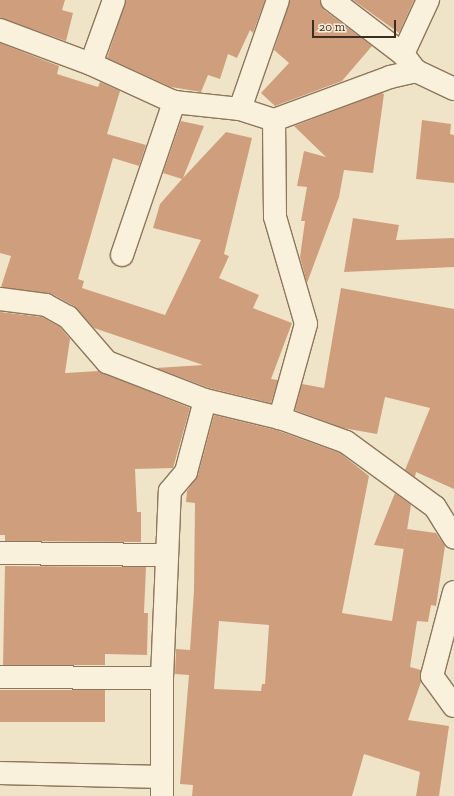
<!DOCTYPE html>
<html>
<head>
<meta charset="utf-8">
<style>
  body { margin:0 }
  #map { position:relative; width:454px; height:796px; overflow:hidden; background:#f0e4c8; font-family:"Zilla Slab",serif }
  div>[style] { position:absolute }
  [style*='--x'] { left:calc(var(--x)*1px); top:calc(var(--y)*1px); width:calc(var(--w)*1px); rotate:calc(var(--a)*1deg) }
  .building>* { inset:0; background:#cf9f7d; transform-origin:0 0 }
  .roads { filter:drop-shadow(1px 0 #8d765c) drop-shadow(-1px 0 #8d765c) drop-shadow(0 1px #8d765c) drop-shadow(0 -1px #8d765c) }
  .minor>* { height:22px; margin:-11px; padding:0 11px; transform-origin:11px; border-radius:11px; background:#faf1dc }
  span { translate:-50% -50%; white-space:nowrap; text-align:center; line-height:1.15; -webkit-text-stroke:3px #f7eed8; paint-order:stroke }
  .scale { position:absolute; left:312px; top:20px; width:84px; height:18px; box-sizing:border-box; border:2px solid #3d2e20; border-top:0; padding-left:5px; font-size:12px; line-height:14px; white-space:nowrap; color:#3d2e20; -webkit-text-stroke:3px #f7eed8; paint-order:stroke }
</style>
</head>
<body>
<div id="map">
  <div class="building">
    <div style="clip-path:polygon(0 0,65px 0,62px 10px,73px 13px,66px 41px,0 18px)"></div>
    <div style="clip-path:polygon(126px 0,265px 0,253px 33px,250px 30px,237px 58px,228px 54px,220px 79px,208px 75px,201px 92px,171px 87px,107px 58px)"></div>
    <div style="clip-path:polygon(290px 0,320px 0,324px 10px,372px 46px,342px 81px,275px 106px,261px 93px,289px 63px,274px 50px)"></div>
    <div style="clip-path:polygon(353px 0,414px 0,399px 33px)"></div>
    <div style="clip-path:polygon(0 43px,59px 66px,57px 74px,98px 87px,100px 82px,120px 91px,107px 134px,146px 145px,139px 166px,113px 158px,78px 279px,84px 281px,82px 288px,165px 315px,201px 240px,153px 228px,160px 204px,182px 179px,163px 173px,181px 121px,204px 126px,183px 178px,226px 132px,252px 138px,224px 254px,229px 256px,219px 278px,259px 295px,253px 308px,292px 323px,271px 379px,278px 380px,271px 403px,209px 388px,156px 368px,203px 365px,94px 328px,74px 306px,52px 294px,1px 287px,11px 256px,0 253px)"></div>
    <div style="clip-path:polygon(381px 93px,384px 94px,373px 173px,344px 170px,339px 197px,307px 283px,300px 257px,305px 221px,301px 221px,307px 187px,297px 186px,304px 151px,326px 157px,294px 126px)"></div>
    <div style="clip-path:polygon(422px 120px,451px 124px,450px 134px,454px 135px,454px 183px,416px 179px)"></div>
    <div style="clip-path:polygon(353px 218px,399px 225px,396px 240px,454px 238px,454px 267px,344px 272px)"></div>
    <div style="clip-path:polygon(341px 288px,454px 309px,454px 489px,416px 472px,415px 477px,405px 470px,430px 408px,385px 397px,377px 434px,343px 428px,295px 410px,302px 384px,324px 388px)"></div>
    <div style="clip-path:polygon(0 312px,42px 317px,60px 327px,70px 339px,65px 373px,99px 371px,190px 408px,173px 468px,135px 469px,137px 512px,141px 512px,141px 542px,5px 541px,5px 535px,0 535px)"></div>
    <div style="clip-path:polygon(evenodd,214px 415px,276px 430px,340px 453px,369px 476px,342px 613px,392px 621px,407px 529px,436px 533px,445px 546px,436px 606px,431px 605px,428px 622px,417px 621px,410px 667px,421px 670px,421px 682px,408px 720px,449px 726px,439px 796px,416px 796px,420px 772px,364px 754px,352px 796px,192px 796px,193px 785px,180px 784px,189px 675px,175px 674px,176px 649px,190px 650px,194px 590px,195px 503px,186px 502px,187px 491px,198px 475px,214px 415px,219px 621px,269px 625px,265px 684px,262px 684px,261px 691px,214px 689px,219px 621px)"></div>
    <div style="clip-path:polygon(395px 493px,411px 505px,404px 549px,374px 545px)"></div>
    <div style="clip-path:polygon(5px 566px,146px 567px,144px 613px,148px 613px,147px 655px,105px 654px,105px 665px,3px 665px)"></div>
    <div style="left:0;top:690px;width:105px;height:32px"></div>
  </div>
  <div class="roads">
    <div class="minor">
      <div style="--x:332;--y:0;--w:89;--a:37.3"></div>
      <div style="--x:403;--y:54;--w:21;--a:53"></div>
      <div style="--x:416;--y:71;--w:42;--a:25.3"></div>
      <div style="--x:0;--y:30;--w:97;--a:20.5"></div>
      <div style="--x:91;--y:64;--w:91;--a:24.6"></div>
      <div style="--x:174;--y:102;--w:66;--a:6.1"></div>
      <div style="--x:240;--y:109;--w:115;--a:-70.8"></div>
      <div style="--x:403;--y:54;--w:60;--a:-65.2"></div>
      <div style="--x:91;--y:64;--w:68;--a:-70.2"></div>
      <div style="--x:240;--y:109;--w:36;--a:18"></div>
      <div style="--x:274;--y:120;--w:124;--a:-20.3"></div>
      <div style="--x:390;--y:77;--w:27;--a:-13"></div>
      <div style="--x:274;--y:120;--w:97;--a:89.4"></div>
      <div style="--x:275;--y:217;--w:111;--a:73.8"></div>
      <div style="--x:306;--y:324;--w:98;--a:105.5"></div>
      <div style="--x:122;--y:255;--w:162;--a:-71.2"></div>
      <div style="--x:0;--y:299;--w:46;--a:7.4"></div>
      <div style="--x:46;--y:305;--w:25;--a:29"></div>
      <div style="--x:68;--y:317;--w:60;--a:49.1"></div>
      <div style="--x:107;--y:362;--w:105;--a:21.2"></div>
      <div style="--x:205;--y:400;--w:77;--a:13.5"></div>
      <div style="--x:280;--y:418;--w:70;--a:20"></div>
      <div style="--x:346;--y:442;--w:110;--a:36.1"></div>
      <div style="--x:435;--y:507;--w:36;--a:58"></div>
      <div style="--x:0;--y:553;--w:167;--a:0.7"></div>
      <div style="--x:454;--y:592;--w:87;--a:104.7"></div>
      <div style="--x:432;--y:676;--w:37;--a:54"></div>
      <div style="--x:0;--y:677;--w:162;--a:0.4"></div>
      <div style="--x:0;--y:773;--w:162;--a:1.4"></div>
      <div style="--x:162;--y:796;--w:118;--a:-90"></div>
      <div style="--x:162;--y:678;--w:187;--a:-87.6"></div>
      <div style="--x:170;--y:491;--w:25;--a:-50"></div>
      <div style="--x:186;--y:472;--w:74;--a:-75.2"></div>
    </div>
  </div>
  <div class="scale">20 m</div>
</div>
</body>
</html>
